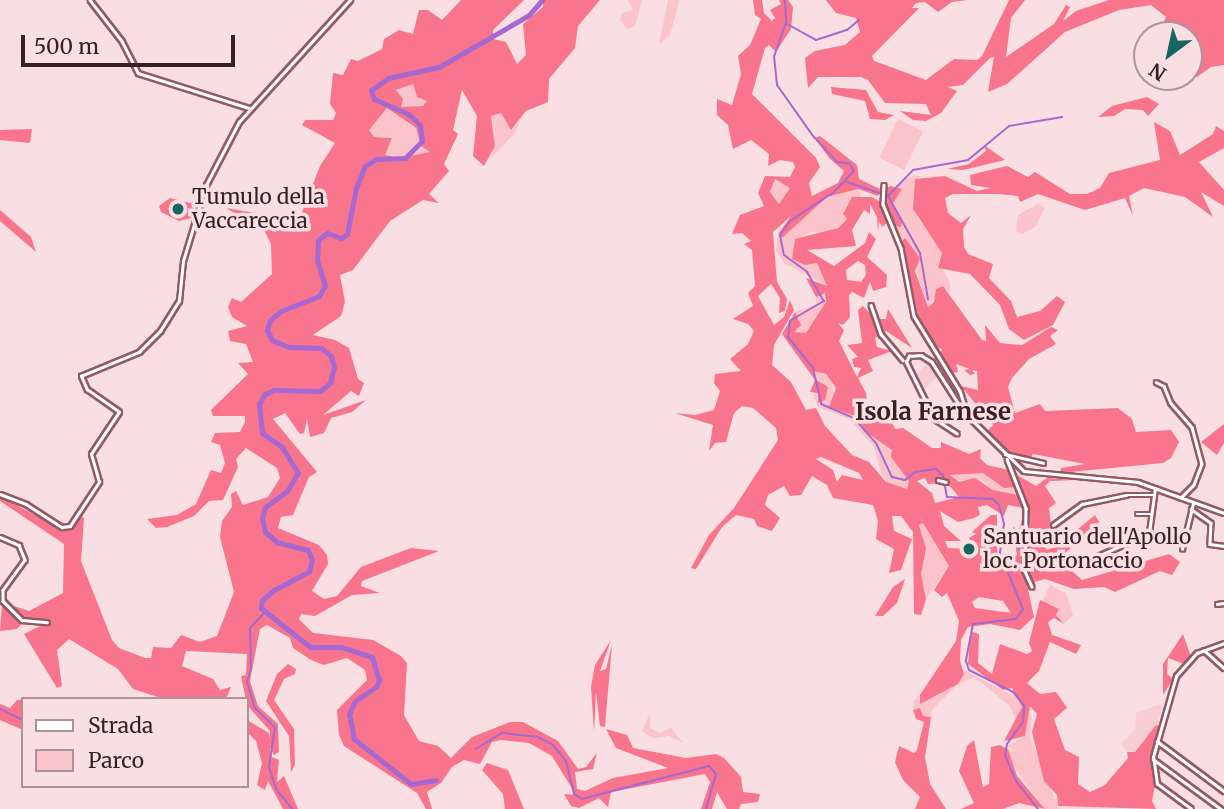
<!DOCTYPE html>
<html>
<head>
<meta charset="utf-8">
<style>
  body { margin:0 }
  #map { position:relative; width:1224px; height:809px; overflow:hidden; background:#f9dfe2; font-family:Merriweather,serif }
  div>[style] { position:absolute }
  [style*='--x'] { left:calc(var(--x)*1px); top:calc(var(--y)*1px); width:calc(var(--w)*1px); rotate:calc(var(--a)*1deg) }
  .built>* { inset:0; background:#f8cdd2 }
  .green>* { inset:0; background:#fbc4cb; transform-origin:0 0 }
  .round { border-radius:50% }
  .forest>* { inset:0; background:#f9758e }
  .stream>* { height:2px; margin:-1px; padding:0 1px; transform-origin:1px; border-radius:1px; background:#a668d1 }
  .river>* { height:5px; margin:-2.5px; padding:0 2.5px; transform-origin:2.5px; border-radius:2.5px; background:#a668d1 }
  .roads { filter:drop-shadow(2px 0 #925b64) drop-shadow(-2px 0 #925b64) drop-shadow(0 2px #925b64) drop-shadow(0 -2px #925b64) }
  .street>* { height:2.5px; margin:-1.25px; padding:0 1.25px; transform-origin:1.25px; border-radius:1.25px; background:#fff }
  .dots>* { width:19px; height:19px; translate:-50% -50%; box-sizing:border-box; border:4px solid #f9dfe2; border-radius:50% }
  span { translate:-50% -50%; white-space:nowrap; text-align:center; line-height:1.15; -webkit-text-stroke:7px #f9dfe2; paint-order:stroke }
  .poi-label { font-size:21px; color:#382024 }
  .left { translate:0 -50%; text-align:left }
  .quarter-label { font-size:24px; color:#382024; font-weight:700 }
  .legend { position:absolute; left:21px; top:697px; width:228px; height:91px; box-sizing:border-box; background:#f9dfe2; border:2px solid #ac9396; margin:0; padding:9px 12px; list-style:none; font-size:21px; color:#382024 }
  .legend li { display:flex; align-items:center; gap:14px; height:35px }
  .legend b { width:35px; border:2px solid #ac9396 }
  .north { position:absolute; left:1133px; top:21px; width:70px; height:70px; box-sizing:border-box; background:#f9dfe2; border:2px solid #ac9396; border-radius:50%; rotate:213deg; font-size:19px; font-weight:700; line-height:28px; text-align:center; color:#382024 }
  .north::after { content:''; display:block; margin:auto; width:24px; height:32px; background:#176561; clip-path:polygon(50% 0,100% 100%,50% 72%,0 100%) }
  .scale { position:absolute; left:21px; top:35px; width:214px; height:32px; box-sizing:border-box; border:4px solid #382024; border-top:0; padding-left:9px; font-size:21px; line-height:24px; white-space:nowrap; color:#382024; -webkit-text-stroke:5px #f9dfe2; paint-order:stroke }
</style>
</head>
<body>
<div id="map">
  <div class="built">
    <div style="clip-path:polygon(929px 361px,940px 374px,923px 391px,915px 376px)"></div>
    <div style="clip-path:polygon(1158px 705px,1163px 708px,1156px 725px,1135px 752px,1127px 752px,1121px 743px,1135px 730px,1136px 713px)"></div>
  </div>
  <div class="green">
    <div style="clip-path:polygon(628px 0,642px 0,635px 26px,627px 29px,620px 20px,622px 13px,633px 10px)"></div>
    <div style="clip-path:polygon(668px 0,679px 0,678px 6px,670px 35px,659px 44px)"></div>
    <div style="clip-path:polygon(413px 83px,427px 101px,423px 106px,400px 107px,395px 91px)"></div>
    <div style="clip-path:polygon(387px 108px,416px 129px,421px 146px,431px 152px,399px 158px,384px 155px,386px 137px,374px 137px,369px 130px)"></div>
    <div style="clip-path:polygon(501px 112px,511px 130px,520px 121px,515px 133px,490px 159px,495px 132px,491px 116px)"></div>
    <div style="left:898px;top:119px;width:28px;height:43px;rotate:26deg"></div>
    <div style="clip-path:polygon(915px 175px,922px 177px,916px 179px,917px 218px,935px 240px,942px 253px,939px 261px,950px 283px,950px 293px,943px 286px,928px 307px,908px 245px,905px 238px,901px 243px,895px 226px,901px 227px,902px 221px,892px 205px,899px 186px,894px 186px)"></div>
    <div class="round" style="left:768px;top:180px;width:22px;height:22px"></div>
    <div style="clip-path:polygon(858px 189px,861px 194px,845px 223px,826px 233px,811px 232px,795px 240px,793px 254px,817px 263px,827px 286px,784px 263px,776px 250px,778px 232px,783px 227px,779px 233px,824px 198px)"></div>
    <div style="clip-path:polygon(1038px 204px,1045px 208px,1035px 227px,1022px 234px,1016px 231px,1018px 215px)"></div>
    <div style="clip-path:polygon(825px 293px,826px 302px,813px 326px,806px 333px,794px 332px,799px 319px,795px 312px,816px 304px,816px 297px)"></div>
    <div style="clip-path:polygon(815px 371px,831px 378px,834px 397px,849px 414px,858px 417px,870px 436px,892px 450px,909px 481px,907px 489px,889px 484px,881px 473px,874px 447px,849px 419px,818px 407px,813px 395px,828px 387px,816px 379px)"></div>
    <div style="clip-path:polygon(949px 473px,983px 473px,1001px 485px,1016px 487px,1018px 495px,993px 490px,982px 480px,954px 480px)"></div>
    <div style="clip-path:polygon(923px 523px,949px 566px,926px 599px,921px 574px,926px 548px,919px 525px)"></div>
    <div style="clip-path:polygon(1050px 585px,1066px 593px,1073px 615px,1064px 624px,1056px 615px,1059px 609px,1042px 601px)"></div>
    <div style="clip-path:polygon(963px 669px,1017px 698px,1022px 706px,1016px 721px,1010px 706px,974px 677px,958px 684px,932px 710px,931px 717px,923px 716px,919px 708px,913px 710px,914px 701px,920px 695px,918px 700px,935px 697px,964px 674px)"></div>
    <div style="clip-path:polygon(1028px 708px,1032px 718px,1030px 737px,1059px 809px,1045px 809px,1012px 764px,1008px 749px,1017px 752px,1007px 746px,1025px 736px)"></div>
    <div style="clip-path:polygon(650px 713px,650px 728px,660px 733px,671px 728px,683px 743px,669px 736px,653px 738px,642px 731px)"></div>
  </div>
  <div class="forest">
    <div style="clip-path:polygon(evenodd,461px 0,524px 0,493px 30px,493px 39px,506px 42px,517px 64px,526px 55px,523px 24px,543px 7px,543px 0,600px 0,578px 26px,575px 48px,549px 79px,548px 102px,526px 111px,511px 130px,501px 113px,491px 116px,495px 146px,484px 166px,473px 156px,477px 116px,462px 90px,453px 130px,458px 134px,444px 164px,449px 171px,429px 194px,439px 203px,423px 200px,390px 221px,353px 270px,340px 275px,345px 302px,341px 316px,313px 335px,335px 340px,349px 348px,358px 379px,364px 383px,359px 396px,351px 391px,323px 415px,366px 400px,352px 412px,331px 418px,324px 433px,310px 437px,307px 419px,304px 433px,300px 434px,285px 413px,273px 419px,317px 472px,309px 477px,293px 515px,281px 517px,278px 528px,319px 545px,327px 555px,328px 564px,312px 591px,324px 599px,337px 596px,361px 567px,411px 548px,439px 551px,362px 581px,361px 586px,380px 593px,352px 595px,315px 616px,301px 614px,299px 619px,313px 633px,373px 640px,401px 656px,407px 663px,404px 715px,419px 741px,438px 746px,451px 758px,472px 737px,510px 722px,523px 722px,558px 741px,578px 769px,586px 767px,597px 753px,593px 769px,575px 772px,577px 789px,585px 791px,613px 778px,668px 768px,616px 748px,606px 729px,627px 735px,633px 748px,686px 758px,716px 754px,724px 758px,741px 777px,743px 792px,760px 794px,758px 802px,741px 804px,739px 809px,727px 809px,717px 792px,712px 809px,701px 809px,710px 782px,705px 774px,611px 792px,608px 807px,599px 798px,579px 808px,571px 806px,564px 794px,576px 795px,552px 756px,529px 743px,501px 740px,492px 742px,480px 764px,464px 760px,452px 767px,441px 783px,427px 792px,432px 809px,426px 809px,417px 793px,344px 746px,339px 735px,337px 710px,367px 680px,365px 670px,347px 658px,324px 665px,311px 660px,293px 648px,290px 638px,267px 625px,260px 629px,250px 681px,258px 706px,278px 724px,279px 752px,274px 755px,270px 748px,270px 756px,279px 760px,277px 782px,284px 776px,298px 809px,283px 809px,268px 781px,265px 790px,257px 785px,262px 763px,256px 741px,247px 732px,247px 720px,269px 733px,270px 739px,270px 731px,247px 705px,241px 676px,246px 675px,247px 654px,186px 651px,182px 666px,213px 679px,220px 690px,231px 687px,226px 699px,164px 699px,133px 689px,118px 669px,69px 639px,57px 650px,62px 686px,57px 688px,24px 634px,46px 623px,24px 619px,5px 603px,29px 611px,63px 593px,64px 544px,0 501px,0 496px,64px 531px,79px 515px,84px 518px,81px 561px,112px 640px,119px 648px,145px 658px,151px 658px,153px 647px,171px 648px,181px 635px,200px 642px,217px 636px,234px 592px,220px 537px,222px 521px,232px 507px,231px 494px,236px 491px,243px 505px,268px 497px,280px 478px,277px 468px,246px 448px,236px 459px,238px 467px,223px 500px,209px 501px,194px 516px,167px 527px,156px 528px,147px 519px,177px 515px,196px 504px,211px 470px,221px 473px,225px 463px,220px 445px,211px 442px,215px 433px,240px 432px,245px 422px,245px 416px,213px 416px,211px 410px,248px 374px,238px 363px,253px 362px,246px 344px,230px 341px,228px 331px,247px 326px,232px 317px,228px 307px,232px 298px,241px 302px,272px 274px,271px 244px,265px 232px,226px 208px,255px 213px,280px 225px,300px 217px,320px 166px,335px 143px,302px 125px,305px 120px,333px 120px,336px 113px,330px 104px,333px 73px,343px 75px,351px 59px,358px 61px,382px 49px,384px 39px,399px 30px,413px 34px,419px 10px,428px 10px,442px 20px,461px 0,413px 84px,417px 97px,427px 101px,423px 106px,401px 107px,403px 99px,396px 90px,413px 84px,461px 0,387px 108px,416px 128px,421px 146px,430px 152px,399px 158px,385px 155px,392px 138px,374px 137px,369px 130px,387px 108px)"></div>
    <div style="clip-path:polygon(evenodd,753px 0,762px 0,764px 13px,772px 21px,775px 18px,770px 10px,781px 4px,779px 0,788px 0,793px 7px,791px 29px,776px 52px,769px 45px,765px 48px,752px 94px,816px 158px,820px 167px,809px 183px,812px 196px,838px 183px,844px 171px,829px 158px,815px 138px,820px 136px,857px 165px,859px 179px,882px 190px,878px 196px,858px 189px,827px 197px,782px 238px,779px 233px,791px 216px,773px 232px,777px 282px,787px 299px,785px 311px,779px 313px,780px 298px,771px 284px,758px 296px,774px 325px,784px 317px,790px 300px,794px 310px,774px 345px,772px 365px,791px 382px,806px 410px,816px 408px,825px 426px,852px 455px,869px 462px,886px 482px,907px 489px,909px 481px,891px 457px,892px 450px,864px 431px,858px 417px,829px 407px,836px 388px,826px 374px,813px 371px,815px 379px,828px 387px,825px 400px,818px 403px,818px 393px,810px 392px,815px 380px,782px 334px,795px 312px,801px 325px,794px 332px,806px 333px,826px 302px,825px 293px,816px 297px,806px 278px,827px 286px,817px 263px,805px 265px,792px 259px,795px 239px,838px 228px,847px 219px,843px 214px,852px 197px,872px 197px,881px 202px,888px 222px,882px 227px,879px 221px,878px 232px,877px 217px,870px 204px,870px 214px,864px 210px,852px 230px,856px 246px,807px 250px,834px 266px,865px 243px,869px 232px,876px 239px,867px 257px,887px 275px,886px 287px,873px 291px,870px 282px,864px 298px,852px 292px,849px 295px,850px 317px,843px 325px,838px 323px,844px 330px,839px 341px,857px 377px,861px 368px,854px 367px,852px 359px,858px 357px,847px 345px,862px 343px,858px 310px,863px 306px,876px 319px,886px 319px,888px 309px,912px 348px,886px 331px,875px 338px,877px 347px,892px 351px,868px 360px,873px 371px,858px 378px,866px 393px,868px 409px,895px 418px,891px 421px,895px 429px,903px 428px,932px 448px,941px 448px,941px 442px,969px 454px,981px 449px,980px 458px,987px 465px,1013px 471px,1016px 487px,1004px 488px,983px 473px,950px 475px,959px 482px,975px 478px,993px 490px,1018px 495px,1024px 508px,1008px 505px,1004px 516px,987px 505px,978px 507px,980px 515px,974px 518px,958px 522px,940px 511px,944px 526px,961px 541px,945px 541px,948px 548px,969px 549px,975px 554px,969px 538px,976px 534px,972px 532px,991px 515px,997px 515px,997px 551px,1004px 566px,1017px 555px,1013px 527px,1019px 530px,1023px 516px,1027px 537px,1024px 571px,1034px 617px,1020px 630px,990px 624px,968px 627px,961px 640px,960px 661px,964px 674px,958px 684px,920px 704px,920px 695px,956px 641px,959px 621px,947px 593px,942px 597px,934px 590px,949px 566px,923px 523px,919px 525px,926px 548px,921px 574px,926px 599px,921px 615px,914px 614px,913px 532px,901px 516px,892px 516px,894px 531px,912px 539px,901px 570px,889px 573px,894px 549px,876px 539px,878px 521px,873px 505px,833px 498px,827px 485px,812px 476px,801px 495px,790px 496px,784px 486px,768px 495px,765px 505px,780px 518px,772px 531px,757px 526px,754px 519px,736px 515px,722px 527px,696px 569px,691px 568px,709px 535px,734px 508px,778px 440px,776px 428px,753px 408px,742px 406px,734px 413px,726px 442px,715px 443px,709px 451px,713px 425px,675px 413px,695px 415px,714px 410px,720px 391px,714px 383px,715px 374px,741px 371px,730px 359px,748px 344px,754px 331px,748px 324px,733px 319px,753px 306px,748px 293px,755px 286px,752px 250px,744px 244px,751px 241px,742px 233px,732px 234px,740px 215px,764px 206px,758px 193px,765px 176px,790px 177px,795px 167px,793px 162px,780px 160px,768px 166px,769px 154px,751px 140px,733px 149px,728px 125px,717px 115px,717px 99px,732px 105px,741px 74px,738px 56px,750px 45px,761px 19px,755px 15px,753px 0,775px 179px,790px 188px,779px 204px,770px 192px,775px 179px,753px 0,858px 261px,865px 265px,866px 275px,861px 282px,847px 280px,846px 270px,858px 261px,753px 0,821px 457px,859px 473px,863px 480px,842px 475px,837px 482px,833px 470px,816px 459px,821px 457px,753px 0,925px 478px,928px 484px,941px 483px,943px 478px,959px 497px,935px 503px,932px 493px,917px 481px,925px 478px,753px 0,979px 597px,1003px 601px,1011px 613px,975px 608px,972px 602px,979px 597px)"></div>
    <div style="clip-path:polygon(826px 0,968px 0,952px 2px,938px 12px,925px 2px,916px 3px,912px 8px,919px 8px,872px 56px,874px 61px,926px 80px,954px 59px,977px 60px,982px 56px,1009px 0,1025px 0,1011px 18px,1006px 57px,1054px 24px,1066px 5px,1070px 7px,1063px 21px,1076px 11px,1109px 0,1224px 0,1224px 65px,1211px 67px,1197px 77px,1189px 76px,1189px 55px,1195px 52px,1189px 48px,1189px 35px,1158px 35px,1166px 17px,1151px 5px,1119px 10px,1065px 32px,1007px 84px,988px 92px,994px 57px,990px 58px,963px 85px,948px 87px,957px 91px,941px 113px,926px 121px,913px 120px,900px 111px,931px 115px,926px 104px,885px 103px,868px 80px,861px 77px,818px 77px,808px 88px,805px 58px,815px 51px,845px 45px,860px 32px,856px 18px,836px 13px)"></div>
    <div style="clip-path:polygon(831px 87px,866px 90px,878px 112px,894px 115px,885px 120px,870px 119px,865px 101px,832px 94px)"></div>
    <div style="clip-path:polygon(1147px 97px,1159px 104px,1148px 116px,1143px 110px,1125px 109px,1114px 116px,1098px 117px,1112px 106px)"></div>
    <div style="clip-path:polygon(1154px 122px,1170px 131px,1180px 155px,1213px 134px,1216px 126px,1224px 131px,1224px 148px,1199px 162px,1224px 190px,1224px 206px,1201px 192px,1213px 217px,1185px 197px,1144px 188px,1129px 196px,1133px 216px,1125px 198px,1085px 210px,1038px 194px,1020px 202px,1018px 196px,998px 194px,953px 194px,945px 198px,948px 213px,961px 223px,971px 215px,963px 229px,964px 247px,968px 254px,993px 264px,989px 278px,1011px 301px,1017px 317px,1040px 311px,1057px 296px,1065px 302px,1053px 325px,1024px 340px,1009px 329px,1000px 305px,970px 274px,938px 268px,942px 253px,913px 209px,915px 179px,945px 176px,977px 191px,990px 188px,971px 185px,970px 175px,1007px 166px,1028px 177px,1035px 172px,1070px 194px,1087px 194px,1100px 188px,1109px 173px,1160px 160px)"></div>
    <div style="clip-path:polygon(32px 129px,30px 143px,0 140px,0 130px)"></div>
    <div style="clip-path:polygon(984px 145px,1005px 160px,963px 170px,947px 169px,969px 164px,986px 151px)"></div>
    <div style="clip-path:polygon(891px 186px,902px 189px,892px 205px,902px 221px,901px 227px,895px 226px,884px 205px,886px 188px)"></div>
    <div style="clip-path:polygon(170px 198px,194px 204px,191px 218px,179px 221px,161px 212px,159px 206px)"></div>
    <div style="clip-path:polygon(0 210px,31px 237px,36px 252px,0 221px)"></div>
    <div style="clip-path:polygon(905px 238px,920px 258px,915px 271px,928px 307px,934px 302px,936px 289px,943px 286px,982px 340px,986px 341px,985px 325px,1000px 343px,1022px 345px,1051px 327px,1058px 330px,1050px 336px,1056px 344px,1029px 359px,1012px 378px,1008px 387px,1015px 413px,1040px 404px,1045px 411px,1118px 408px,1132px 419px,1136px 432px,1171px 430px,1179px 442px,1171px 458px,1163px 463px,1060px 473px,1061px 468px,1085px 464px,1033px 454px,1030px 459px,1004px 452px,987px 431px,993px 425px,961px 386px,978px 390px,977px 371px,972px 370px,975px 374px,970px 375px,964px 370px,970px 369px,956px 364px,958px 372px,953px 373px,940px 355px,942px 349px,933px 346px,917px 321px,901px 243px)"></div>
    <div style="clip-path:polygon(1224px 424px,1224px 443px,1217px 455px,1201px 442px)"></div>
    <div style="clip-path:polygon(1017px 475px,1036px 486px,1047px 478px,1075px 480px,1050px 481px,1045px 486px,1056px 503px,1049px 508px,1051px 524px,1045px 542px,1046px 550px,1056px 547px,1095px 515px,1099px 522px,1059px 559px,1082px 580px,1169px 554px,1180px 562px,1172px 575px,1160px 571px,1115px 592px,1104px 587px,1074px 589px,1045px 579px,1034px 582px,1027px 571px,1030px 516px)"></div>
    <div style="clip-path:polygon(905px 579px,897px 603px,883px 616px,875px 616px,893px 587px)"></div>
    <div style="clip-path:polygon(1040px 600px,1059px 609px,1056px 615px,1064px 624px,1054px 618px,1048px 622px,1052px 635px,1081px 645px,1076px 654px,1050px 642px,1039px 671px,1027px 683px,1040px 694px,1056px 692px,1067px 708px,1054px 719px,1065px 750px,1079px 757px,1078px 784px,1090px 792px,1105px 785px,1128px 758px,1127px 752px,1135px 752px,1156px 725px,1159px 726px,1152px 762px,1155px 785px,1152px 801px,1156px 809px,1058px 806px,1057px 795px,1044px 781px,1032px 732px,1037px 714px,1030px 706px,1025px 736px,1004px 741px,1022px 707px,1012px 688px,1003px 690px,968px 664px,970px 639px,972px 632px,979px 634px,978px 663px,992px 674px,1000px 644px,1027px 654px,1032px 651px,1029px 643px)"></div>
    <div style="clip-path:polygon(2px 605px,23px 622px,17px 629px,0 631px)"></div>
    <div style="clip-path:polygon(1183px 634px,1191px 657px,1184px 664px,1168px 658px,1167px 674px,1173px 679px,1163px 695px,1163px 664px)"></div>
    <div style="clip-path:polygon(611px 640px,600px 671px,606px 669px,612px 644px,605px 727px,600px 726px,596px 692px,594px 732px,591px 687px,595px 665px)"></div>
    <div style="clip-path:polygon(288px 664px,296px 669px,295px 674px,284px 679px,274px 700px,294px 729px,295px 765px,291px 772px,289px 736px,266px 701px,277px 674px)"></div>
    <div style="clip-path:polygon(17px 700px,23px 700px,23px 730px,0 720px,0 704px,10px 708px)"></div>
    <div style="clip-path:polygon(920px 708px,923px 716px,931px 717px,925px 757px,930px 784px,946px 809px,915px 809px,920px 797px,903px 780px,895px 762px,899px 746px,914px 753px,917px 750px,924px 722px,916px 719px,913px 710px)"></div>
    <div style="clip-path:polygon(974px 740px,983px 787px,989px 784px,991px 747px,1000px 745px,1008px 749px,1017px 776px,1045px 809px,1019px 803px,1003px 809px,961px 809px,974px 803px,959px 771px,967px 746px)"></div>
    <div style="clip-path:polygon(487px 763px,508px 770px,524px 809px,505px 809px,503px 794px,482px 770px)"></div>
  </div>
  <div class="stream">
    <div style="--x:785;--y:0;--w:22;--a:87"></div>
    <div style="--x:786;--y:22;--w:36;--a:109"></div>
    <div style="--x:774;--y:56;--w:29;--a:84"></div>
    <div style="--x:777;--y:85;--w:62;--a:54.8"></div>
    <div style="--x:813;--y:136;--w:35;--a:47"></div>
    <div style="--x:837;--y:162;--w:12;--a:5"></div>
    <div style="--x:849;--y:163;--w:9;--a:58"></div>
    <div style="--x:854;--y:171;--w:29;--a:134"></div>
    <div style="--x:834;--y:192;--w:53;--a:146.6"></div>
    <div style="--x:790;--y:221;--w:17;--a:126"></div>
    <div style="--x:780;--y:235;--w:20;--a:79"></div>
    <div style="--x:784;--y:255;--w:29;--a:36"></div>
    <div style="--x:807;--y:272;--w:34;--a:60"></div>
    <div style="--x:824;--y:301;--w:39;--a:150"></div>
    <div style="--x:790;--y:321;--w:16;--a:97"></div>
    <div style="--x:788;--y:337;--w:40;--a:51"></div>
    <div style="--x:813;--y:368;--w:37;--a:77"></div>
    <div style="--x:821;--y:404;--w:36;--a:23"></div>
    <div style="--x:854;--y:418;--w:33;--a:49"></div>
    <div style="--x:876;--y:443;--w:38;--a:65"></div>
    <div style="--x:892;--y:477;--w:13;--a:13"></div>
    <div style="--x:905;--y:480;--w:13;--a:-39"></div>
    <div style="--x:915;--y:472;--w:21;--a:-8"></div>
    <div style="--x:936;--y:469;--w:9;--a:41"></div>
    <div style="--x:943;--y:475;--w:22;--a:80"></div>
    <div style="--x:947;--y:497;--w:46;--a:2.5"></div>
    <div style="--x:993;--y:499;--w:8;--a:45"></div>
    <div style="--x:999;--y:505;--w:20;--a:75"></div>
    <div style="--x:1004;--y:524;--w:29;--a:98"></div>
    <div style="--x:1000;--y:553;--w:61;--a:67.7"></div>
    <div style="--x:1023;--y:609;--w:12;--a:125"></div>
    <div style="--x:1016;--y:619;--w:43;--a:173.4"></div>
    <div style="--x:973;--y:624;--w:38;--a:101"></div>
    <div style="--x:966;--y:661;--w:9;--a:72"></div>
    <div style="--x:969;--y:670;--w:49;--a:26.6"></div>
    <div style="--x:1013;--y:692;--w:17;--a:50"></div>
    <div style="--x:1024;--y:705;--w:17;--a:93"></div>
    <div style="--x:1023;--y:722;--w:27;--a:126"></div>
    <div style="--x:1007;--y:744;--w:11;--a:100"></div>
    <div style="--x:1005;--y:755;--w:28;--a:67"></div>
    <div style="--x:1016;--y:781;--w:36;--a:52"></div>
    <div style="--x:787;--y:24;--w:33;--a:29"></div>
    <div style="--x:816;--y:40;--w:33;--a:-18"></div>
    <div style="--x:847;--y:30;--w:16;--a:-40"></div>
    <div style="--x:847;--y:182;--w:43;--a:18.9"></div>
    <div style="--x:888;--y:196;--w:65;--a:60.7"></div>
    <div style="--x:920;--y:253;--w:47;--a:80.1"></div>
    <div style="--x:888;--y:196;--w:36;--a:-46"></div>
    <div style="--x:913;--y:170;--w:56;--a:-10.3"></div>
    <div style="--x:968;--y:160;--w:53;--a:-39.7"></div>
    <div style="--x:1009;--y:126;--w:54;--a:-9.6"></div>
    <div style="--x:1001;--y:537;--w:45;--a:32.3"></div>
    <div style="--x:264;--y:613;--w:21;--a:133"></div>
    <div style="--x:250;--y:628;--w:41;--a:88.6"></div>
    <div style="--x:251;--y:669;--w:14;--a:107"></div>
    <div style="--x:247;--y:682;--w:27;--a:73"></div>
    <div style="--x:255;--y:708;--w:28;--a:44"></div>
    <div style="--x:275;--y:727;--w:40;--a:98.5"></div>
    <div style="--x:269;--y:767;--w:23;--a:72"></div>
    <div style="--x:276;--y:789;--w:26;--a:51"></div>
    <div style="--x:0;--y:709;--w:25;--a:26"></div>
    <div style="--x:476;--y:749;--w:31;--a:-32"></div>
    <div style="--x:502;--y:733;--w:36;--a:6"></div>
    <div style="--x:538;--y:737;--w:17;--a:28"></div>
    <div style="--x:553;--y:745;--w:21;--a:51"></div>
    <div style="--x:566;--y:761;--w:34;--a:76"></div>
    <div style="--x:574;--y:794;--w:9;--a:32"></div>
    <div style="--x:582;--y:799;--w:131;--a:-14.6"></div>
    <div style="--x:709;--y:766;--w:11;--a:49"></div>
    <div style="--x:716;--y:774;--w:36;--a:106"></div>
  </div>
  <div class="river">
    <div style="--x:436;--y:780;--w:25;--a:171"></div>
    <div style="--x:411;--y:784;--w:73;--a:-141.7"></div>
    <div style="--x:354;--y:739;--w:25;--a:-101"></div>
    <div style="--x:349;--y:714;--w:14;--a:-65"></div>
    <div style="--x:355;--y:701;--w:25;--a:-34"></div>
    <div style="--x:376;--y:687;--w:8;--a:-67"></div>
    <div style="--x:379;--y:680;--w:24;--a:-107"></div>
    <div style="--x:372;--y:657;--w:32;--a:-162"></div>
    <div style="--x:342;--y:647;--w:32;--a:180"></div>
    <div style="--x:310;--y:647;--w:63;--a:-141.5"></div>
    <div style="--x:261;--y:608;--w:8;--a:-83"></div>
    <div style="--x:262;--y:600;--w:16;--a:-40"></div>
    <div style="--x:274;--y:590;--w:40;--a:-28"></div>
    <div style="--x:309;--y:571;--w:11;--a:-75"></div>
    <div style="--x:312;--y:560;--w:11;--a:-112"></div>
    <div style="--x:308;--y:550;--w:32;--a:-166"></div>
    <div style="--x:277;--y:542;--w:16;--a:-140"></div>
    <div style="--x:265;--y:532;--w:15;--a:-101"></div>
    <div style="--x:262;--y:517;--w:10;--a:-73"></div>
    <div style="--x:265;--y:507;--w:27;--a:-36"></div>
    <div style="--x:287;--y:491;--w:21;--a:-59"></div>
    <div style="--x:298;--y:473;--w:31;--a:-122"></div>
    <div style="--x:282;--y:447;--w:24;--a:-145"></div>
    <div style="--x:262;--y:433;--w:29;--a:-96"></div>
    <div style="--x:259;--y:404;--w:12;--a:-59"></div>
    <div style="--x:265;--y:394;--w:10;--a:-24"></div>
    <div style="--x:274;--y:390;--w:46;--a:1.2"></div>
    <div style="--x:320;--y:391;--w:13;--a:-39"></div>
    <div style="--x:330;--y:383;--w:16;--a:-76"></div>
    <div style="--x:334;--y:367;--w:11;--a:-105"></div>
    <div style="--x:331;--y:356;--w:13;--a:-141"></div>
    <div style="--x:321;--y:348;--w:32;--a:-178"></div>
    <div style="--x:289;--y:347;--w:18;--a:-158"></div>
    <div style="--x:272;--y:340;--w:11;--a:-117"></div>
    <div style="--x:267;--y:330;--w:10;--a:-73"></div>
    <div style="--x:270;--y:320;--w:14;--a:-39"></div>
    <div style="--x:281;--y:311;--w:41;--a:-21.5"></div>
    <div style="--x:319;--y:296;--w:12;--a:-59"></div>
    <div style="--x:325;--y:286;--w:27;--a:-107"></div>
    <div style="--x:317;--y:260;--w:20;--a:-87"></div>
    <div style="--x:318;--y:240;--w:11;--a:-38"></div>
    <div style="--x:327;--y:233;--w:15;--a:20"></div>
    <div style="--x:341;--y:238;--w:7;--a:-34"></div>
    <div style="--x:347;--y:234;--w:47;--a:-78.9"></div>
    <div style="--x:356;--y:188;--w:24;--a:-68"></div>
    <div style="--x:365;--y:166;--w:13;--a:-32"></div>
    <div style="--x:376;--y:159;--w:29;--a:-2"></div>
    <div style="--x:405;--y:158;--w:24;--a:-45"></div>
    <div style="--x:422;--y:141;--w:16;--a:-97"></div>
    <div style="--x:420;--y:125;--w:16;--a:-137"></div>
    <div style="--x:408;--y:114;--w:37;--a:-156"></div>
    <div style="--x:374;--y:99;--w:9;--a:-108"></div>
    <div style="--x:371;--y:90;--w:21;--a:-35"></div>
    <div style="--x:388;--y:78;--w:52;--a:-12.2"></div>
    <div style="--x:439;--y:67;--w:104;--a:-30"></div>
    <div style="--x:529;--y:15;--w:20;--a:-49"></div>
  </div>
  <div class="roads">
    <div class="street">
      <div style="--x:90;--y:0;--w:52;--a:52"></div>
      <div style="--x:122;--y:41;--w:36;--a:63"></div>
      <div style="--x:138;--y:73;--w:116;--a:17.5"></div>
      <div style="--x:884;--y:185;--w:19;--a:93"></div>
      <div style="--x:883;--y:204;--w:48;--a:67.8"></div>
      <div style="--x:901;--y:248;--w:69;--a:79.2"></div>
      <div style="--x:914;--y:316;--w:88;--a:58.5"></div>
      <div style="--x:960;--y:391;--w:26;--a:72"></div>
      <div style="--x:871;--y:305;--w:31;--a:71"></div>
      <div style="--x:881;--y:334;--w:34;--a:50"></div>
      <div style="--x:1156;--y:382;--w:9;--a:27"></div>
      <div style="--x:1164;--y:386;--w:18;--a:68"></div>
      <div style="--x:1171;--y:403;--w:32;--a:49"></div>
      <div style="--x:1192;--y:427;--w:38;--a:75"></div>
      <div style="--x:1202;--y:464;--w:22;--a:111"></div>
      <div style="--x:1194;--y:485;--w:18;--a:135"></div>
      <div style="--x:942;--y:411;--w:19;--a:-9"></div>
      <div style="--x:957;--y:434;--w:27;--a:-147"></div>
      <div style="--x:934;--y:419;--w:64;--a:-116.2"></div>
      <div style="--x:906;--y:362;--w:7;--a:-63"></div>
      <div style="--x:909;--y:356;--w:12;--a:-5"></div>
      <div style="--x:921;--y:355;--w:13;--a:32"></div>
      <div style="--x:932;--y:362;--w:59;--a:57.4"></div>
      <div style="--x:964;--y:412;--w:84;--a:44.5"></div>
      <div style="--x:1024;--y:471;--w:115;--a:5.5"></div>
      <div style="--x:1138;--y:482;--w:91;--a:19.8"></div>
      <div style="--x:1005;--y:454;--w:39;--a:13"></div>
      <div style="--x:1007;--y:459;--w:53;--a:68.8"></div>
      <div style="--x:1026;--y:508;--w:63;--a:90.9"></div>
      <div style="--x:1025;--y:571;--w:17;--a:66"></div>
      <div style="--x:938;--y:480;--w:8;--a:14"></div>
      <div style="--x:0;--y:494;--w:28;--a:21"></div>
      <div style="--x:26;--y:504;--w:43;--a:32.6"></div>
      <div style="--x:62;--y:527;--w:8;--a:-7"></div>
      <div style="--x:70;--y:526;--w:53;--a:-56.6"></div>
      <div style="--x:99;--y:482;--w:29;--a:-106"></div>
      <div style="--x:91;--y:454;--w:50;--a:-56.3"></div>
      <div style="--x:119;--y:412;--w:39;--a:-145"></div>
      <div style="--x:87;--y:390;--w:15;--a:-113"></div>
      <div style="--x:81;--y:376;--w:63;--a:-22.5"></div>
      <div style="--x:139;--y:352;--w:30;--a:-45"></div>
      <div style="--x:160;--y:331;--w:36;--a:-58"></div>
      <div style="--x:179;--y:301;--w:40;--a:-84.3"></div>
      <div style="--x:183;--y:261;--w:79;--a:-73.2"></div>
      <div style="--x:206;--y:185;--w:71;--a:-62.4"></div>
      <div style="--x:239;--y:122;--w:165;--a:-47.7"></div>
      <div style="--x:1191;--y:509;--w:24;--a:35"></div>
      <div style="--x:1211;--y:523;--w:21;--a:93"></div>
      <div style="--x:1210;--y:544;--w:14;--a:8"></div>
      <div style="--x:1137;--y:514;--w:15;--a:0"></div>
      <div style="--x:1053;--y:525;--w:36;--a:-36"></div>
      <div style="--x:1082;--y:504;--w:45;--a:-11.6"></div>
      <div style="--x:1126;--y:495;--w:28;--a:0"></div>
      <div style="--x:0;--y:537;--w:21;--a:23"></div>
      <div style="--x:19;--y:545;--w:16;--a:68"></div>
      <div style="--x:25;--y:560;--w:37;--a:126"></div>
      <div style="--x:3;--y:590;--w:11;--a:90"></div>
      <div style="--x:3;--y:601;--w:27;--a:45"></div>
      <div style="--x:22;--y:620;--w:25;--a:5"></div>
      <div style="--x:1182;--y:549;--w:46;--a:-76.3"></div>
      <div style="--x:1076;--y:566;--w:80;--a:-24.3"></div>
      <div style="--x:1149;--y:533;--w:45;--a:-82.4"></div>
      <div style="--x:1217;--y:604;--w:7;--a:-8"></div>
      <div style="--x:1204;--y:650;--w:27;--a:42"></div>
      <div style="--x:1157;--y:741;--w:84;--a:36.7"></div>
      <div style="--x:1153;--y:759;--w:84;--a:36.3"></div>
      <div style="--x:1191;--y:809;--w:42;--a:-143.7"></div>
      <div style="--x:1157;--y:784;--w:27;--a:-98"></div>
      <div style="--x:1153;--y:757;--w:84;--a:-74.1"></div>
      <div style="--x:1176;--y:676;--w:31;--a:-48"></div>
      <div style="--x:1197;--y:653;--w:29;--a:-20"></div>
    </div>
  </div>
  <div class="dots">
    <div style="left:178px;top:209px;background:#176561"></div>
    <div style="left:969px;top:549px;background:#176561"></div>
  </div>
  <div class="poi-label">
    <span class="left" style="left:192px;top:209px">Tumulo della<br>Vaccareccia</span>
    <span class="left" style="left:983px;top:549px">Santuario dell'Apollo<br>loc. Portonaccio</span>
  </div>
  <div class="quarter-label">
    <span style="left:933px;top:412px">Isola Farnese</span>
  </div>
  <ul class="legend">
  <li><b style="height:9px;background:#fff"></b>Strada</li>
  <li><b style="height:19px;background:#fbc4cb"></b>Parco</li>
  </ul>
  <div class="north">N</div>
  <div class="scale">500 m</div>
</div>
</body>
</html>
